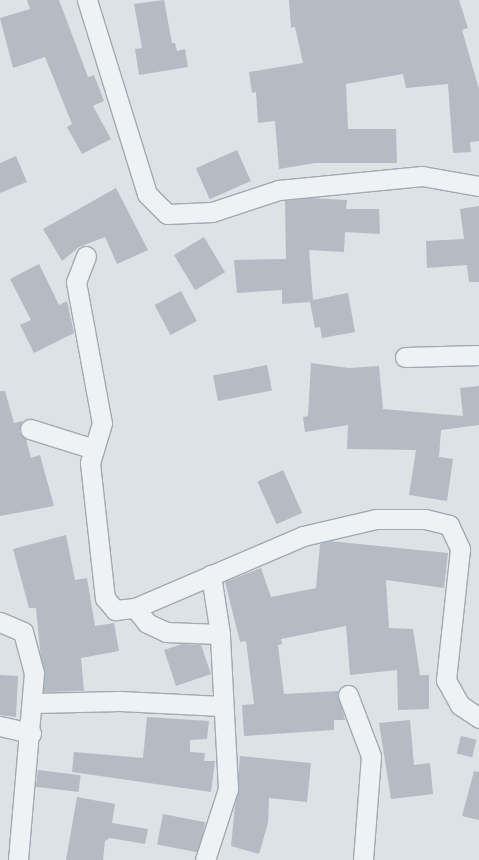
<!DOCTYPE html>
<html>
<head>
<meta charset="utf-8">
<style>
  body { margin:0 }
  #map { position:relative; width:479px; height:860px; overflow:hidden; background:#dde2e7; font-family:Overpass,sans-serif }
  div>[style] { position:absolute }
  [style*='--x'] { left:calc(var(--x)*1px); top:calc(var(--y)*1px); width:calc(var(--w)*1px); rotate:calc(var(--a)*1deg) }
  .building>* { inset:0; background:#b4bbc3; transform-origin:0 0 }
  .roads { filter:drop-shadow(1px 0 #a2a9b1) drop-shadow(-1px 0 #a2a9b1) drop-shadow(0 1px #a2a9b1) drop-shadow(0 -1px #a2a9b1) }
  .minor>* { height:19px; margin:-9.5px; padding:0 9.5px; transform-origin:9.5px; border-radius:9.5px; background:#eff2f5 }
  span { translate:-50% -50%; white-space:nowrap; text-align:center; line-height:1.15; -webkit-text-stroke:4px #ecf0f4; paint-order:stroke }
</style>
</head>
<body>
<div id="map">
  <div class="building">
    <div style="clip-path:polygon(27px 0,59px 0,88px 77px,94px 75px,104px 101px,93px 106px,111px 139px,82px 154px,67px 127px,72px 124px,45px 57px,13px 68px,0 18px,30px 9px)"></div>
    <div style="clip-path:polygon(164px 0,172px 43px,175px 43px,177px 51px,185px 49px,188px 67px,139px 75px,135px 49px,142px 48px,134px 4px)"></div>
    <div style="clip-path:polygon(289px 0,459px 0,468px 28px,462px 30px,479px 89px,479px 141px,470px 142px,471px 152px,453px 153px,448px 84px,406px 88px,403px 74px,346px 84px,348px 129px,396px 129px,397px 163px,315px 163px,279px 169px,275px 121px,258px 123px,256px 92px,252px 93px,249px 72px,303px 63px,295px 27px,291px 28px)"></div>
    <div style="left:237px;top:150px;width:34px;height:45px;rotate:66deg"></div>
    <div style="clip-path:polygon(16px 156px,27px 182px,0 193px,0 163px)"></div>
    <div style="clip-path:polygon(116px 188px,148px 250px,117px 264px,105px 237px,79px 247px,62px 261px,43px 229px)"></div>
    <div style="clip-path:polygon(309px 198px,347px 200px,346px 209px,379px 209px,380px 234px,345px 232px,344px 252px,309px 250px,313px 300px,348px 293px,355px 332px,322px 338px,320px 327px,315px 328px,310px 302px,282px 304px,282px 290px,237px 293px,234px 260px,286px 259px,285px 201px)"></div>
    <div style="clip-path:polygon(479px 206px,479px 282px,469px 282px,467px 265px,427px 268px,426px 241px,464px 239px,460px 209px)"></div>
    <div style="left:204px;top:237px;width:41px;height:35px;rotate:59deg"></div>
    <div style="clip-path:polygon(39px 264px,59px 305px,67px 301px,74px 333px,34px 353px,20px 325px,31px 320px,10px 279px)"></div>
    <div style="left:181px;top:291px;width:34px;height:30px;rotate:62deg"></div>
    <div style="clip-path:polygon(311px 363px,349px 368px,379px 366px,383px 409px,463px 416px,460px 388px,479px 386px,479px 425px,441px 430px,439px 457px,453px 459px,447px 501px,409px 495px,416px 450px,347px 449px,348px 425px,305px 432px,303px 417px,308px 416px)"></div>
    <div style="left:267px;top:365px;width:26px;height:55px;rotate:79deg"></div>
    <div style="clip-path:polygon(0 391px,5px 391px,14px 423px,22px 421px,19px 432px,26px 439px,31px 458px,40px 455px,54px 506px,0 516px)"></div>
    <div style="left:283px;top:470px;width:47px;height:28px;rotate:66deg"></div>
    <div style="clip-path:polygon(66px 535px,75px 580px,87px 578px,95px 626px,114px 623px,119px 651px,81px 658px,84px 691px,44px 692px,36px 608px,29px 608px,13px 549px)"></div>
    <div style="clip-path:polygon(329px 541px,448px 553px,444px 588px,386px 580px,389px 628px,413px 629px,420px 675px,429px 675px,429px 709px,398px 710px,397px 670px,350px 675px,346px 626px,281px 639px,282px 644px,278px 645px,284px 694px,338px 691px,345px 720px,334px 720px,334px 730px,244px 736px,242px 705px,254px 704px,246px 641px,240px 642px,225px 582px,261px 568px,271px 597px,316px 588px,320px 544px)"></div>
    <div style="clip-path:polygon(182px 644px,201px 645px,211px 674px,176px 686px,164px 650px)"></div>
    <div style="clip-path:polygon(0 675px,18px 676px,16px 717px,0 715px)"></div>
    <div style="clip-path:polygon(147px 717px,209px 721px,207px 739px,190px 740px,190px 752px,205px 753px,204px 761px,215px 761px,211px 792px,72px 772px,74px 752px,143px 758px)"></div>
    <div style="clip-path:polygon(410px 720px,414px 765px,430px 763px,433px 794px,391px 799px,379px 723px)"></div>
    <div style="left:461px;top:736px;width:16px;height:18px;rotate:14deg"></div>
    <div style="clip-path:polygon(240px 756px,311px 763px,307px 802px,269px 798px,268px 823px,259px 854px,231px 846px)"></div>
    <div style="left:38px;top:770px;width:43px;height:17px;rotate:7deg"></div>
    <div style="clip-path:polygon(474px 771px,479px 772px,479px 820px,462px 816px)"></div>
    <div style="clip-path:polygon(77px 797px,115px 804px,112px 823px,148px 829px,145px 844px,110px 838px,105px 841px,103px 860px,66px 860px)"></div>
    <div style="left:163px;top:814px;width:43px;height:31px;rotate:11deg"></div>
  </div>
  <div class="roads">
    <div class="minor">
      <div style="--x:87;--y:0;--w:203;--a:72.8"></div>
      <div style="--x:147;--y:194;--w:28;--a:45"></div>
      <div style="--x:167;--y:214;--w:45;--a:-2.5"></div>
      <div style="--x:212;--y:212;--w:71;--a:-18.2"></div>
      <div style="--x:279;--y:190;--w:144;--a:-5.6"></div>
      <div style="--x:422;--y:176;--w:58;--a:10"></div>
      <div style="--x:86;--y:256;--w:28;--a:111"></div>
      <div style="--x:76;--y:282;--w:143;--a:79.6"></div>
      <div style="--x:102;--y:423;--w:42;--a:106.7"></div>
      <div style="--x:90;--y:463;--w:136;--a:83.7"></div>
      <div style="--x:105;--y:598;--w:16;--a:50"></div>
      <div style="--x:115;--y:610;--w:20;--a:-6"></div>
      <div style="--x:135;--y:608;--w:19;--a:51"></div>
      <div style="--x:147;--y:623;--w:21;--a:25"></div>
      <div style="--x:166;--y:632;--w:54;--a:2.1"></div>
      <div style="--x:405;--y:357;--w:74;--a:-1.5"></div>
      <div style="--x:30;--y:429;--w:67;--a:17.4"></div>
      <div style="--x:135;--y:608;--w:183;--a:-23.2"></div>
      <div style="--x:303;--y:536;--w:75;--a:-13.1"></div>
      <div style="--x:376;--y:519;--w:49;--a:0"></div>
      <div style="--x:425;--y:519;--w:25;--a:14"></div>
      <div style="--x:449;--y:525;--w:26;--a:65"></div>
      <div style="--x:460;--y:549;--w:132;--a:96.1"></div>
      <div style="--x:446;--y:680;--w:29;--a:61"></div>
      <div style="--x:460;--y:705;--w:23;--a:34"></div>
      <div style="--x:0;--y:622;--w:25;--a:23"></div>
      <div style="--x:23;--y:632;--w:42;--a:75"></div>
      <div style="--x:34;--y:673;--w:188;--a:94.9"></div>
      <div style="--x:348;--y:695;--w:65;--a:69.3"></div>
      <div style="--x:371;--y:756;--w:104;--a:94.4"></div>
      <div style="--x:35;--y:703;--w:85;--a:-1.3"></div>
      <div style="--x:120;--y:701;--w:101;--a:2.8"></div>
      <div style="--x:0;--y:726;--w:32;--a:13"></div>
      <div style="--x:205;--y:860;--w:75;--a:-72.1"></div>
      <div style="--x:228;--y:789;--w:155;--a:-93"></div>
      <div style="--x:220;--y:634;--w:60;--a:-98.7"></div>
    </div>
  </div>
</div>
</body>
</html>
